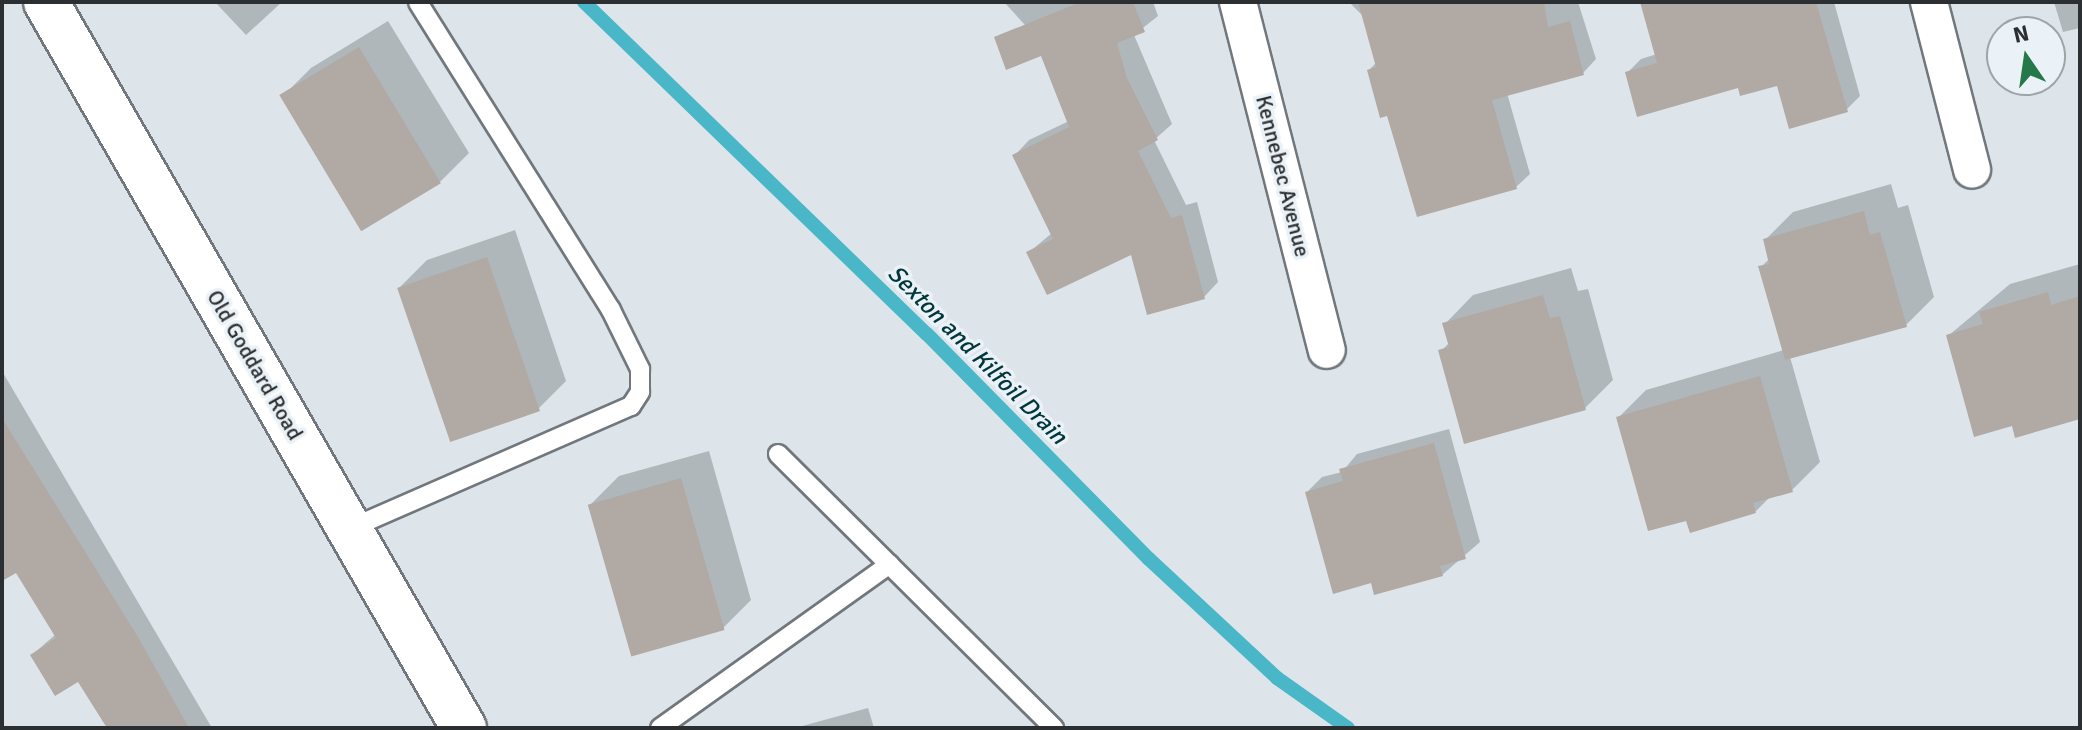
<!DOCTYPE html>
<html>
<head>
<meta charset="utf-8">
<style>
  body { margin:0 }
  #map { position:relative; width:2082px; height:730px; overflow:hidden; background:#dde5ea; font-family:Signika,sans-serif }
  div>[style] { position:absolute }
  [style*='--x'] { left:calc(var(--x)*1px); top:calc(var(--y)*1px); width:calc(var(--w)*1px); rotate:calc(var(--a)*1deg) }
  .shadow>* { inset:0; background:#0003 }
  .stream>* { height:14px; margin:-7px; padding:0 7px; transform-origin:7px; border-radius:7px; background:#4ab7c8 }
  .building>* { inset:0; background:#b0a9a4; transform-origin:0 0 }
  .roads { filter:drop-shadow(2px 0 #71777c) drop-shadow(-2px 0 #71777c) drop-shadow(0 2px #71777c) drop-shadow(0 -2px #71777c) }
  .service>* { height:18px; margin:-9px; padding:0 9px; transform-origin:9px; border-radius:9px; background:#fff }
  .minor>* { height:36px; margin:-18px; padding:0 18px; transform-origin:18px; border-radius:18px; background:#fff }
  .tertiary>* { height:44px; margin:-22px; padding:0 22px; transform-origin:22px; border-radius:22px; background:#fff }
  span { translate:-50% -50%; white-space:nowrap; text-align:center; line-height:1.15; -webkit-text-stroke:7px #ebf2f7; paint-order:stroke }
  .street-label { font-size:22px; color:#2c2f31 }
  .water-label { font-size:24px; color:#01363d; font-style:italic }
  .frame { position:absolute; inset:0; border:4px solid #2c2f31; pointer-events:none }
  .north { position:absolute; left:1986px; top:16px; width:80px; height:80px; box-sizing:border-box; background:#ebf2f7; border:2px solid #9fa4a8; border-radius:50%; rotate:347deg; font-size:22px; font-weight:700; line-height:32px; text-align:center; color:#2c2f31 }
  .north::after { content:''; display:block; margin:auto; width:28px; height:36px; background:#25784a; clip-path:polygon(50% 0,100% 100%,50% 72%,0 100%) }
</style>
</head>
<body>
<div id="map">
  <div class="shadow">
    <div style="clip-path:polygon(215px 2px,282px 2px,246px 35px)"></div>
    <div style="clip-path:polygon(1004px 2px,1153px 2px,1158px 16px,1134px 35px,1172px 124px,1154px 140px,1186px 205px,1197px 202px,1218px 282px,1204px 297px,1132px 252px,1028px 253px,1052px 233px,1015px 155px,1029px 140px,1069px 121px,1035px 36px)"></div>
    <div style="clip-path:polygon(1349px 2px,1578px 2px,1596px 59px,1583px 73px,1507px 93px,1530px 174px,1516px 187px,1389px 113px,1369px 70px,1377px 62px,1364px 17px)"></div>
    <div style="clip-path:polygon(1642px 2px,1834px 2px,1860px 96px,1846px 110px,1778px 83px,1739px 85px,1627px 73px,1641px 59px,1657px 54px)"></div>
    <div style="clip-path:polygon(2054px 2px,2080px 2px,2080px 28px,2063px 32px)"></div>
    <div style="clip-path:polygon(388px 21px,469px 153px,441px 181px,365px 228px,283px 96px,311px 68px)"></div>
    <div style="clip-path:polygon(1891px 184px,1898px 208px,1908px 205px,1934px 297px,1906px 325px,1790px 357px,1820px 462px,1792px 490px,1771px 496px,1755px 512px,1688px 519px,1618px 418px,1646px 390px,1784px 350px,1761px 267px,1770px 258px,1765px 240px,1793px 212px)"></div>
    <div style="clip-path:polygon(515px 230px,566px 381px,538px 409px,399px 288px,427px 260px)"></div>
    <div style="clip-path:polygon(2080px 264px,2080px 417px,2013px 424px,1948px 336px,2010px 284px)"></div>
    <div style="clip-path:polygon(1571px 268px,1578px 291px,1588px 289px,1613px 380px,1585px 408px,1441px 351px,1450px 342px,1445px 324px,1473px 295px)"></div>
    <div style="clip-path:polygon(2px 371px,212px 728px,109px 728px,79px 679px,32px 655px,56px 634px,16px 570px,2px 579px)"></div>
    <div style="clip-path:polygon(1449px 429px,1480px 542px,1442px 575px,1372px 581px,1307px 492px,1322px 477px,1342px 472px,1357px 454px)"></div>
    <div style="clip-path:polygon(709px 451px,751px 600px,723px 628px,591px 504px,619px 476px)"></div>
    <div style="clip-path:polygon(868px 708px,874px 728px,795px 728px)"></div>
  </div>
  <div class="stream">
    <div style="--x:584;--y:2;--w:477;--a:44.1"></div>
    <div style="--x:927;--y:334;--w:316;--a:45.4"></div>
    <div style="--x:1149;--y:559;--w:175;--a:42.9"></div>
    <div style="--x:1277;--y:678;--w:87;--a:35.2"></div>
  </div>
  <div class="building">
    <div style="clip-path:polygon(1081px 2px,1133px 2px,1145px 32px,1117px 43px,1127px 78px,1158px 140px,1138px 151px,1171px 218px,1182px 215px,1205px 299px,1147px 315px,1131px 255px,1047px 295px,1026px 252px,1053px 239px,1012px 155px,1069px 127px,1041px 56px,1006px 70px,994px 37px)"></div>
    <div style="clip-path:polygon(1358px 2px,1544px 2px,1548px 27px,1570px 21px,1584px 75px,1492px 100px,1517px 189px,1417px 217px,1387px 116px,1380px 118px,1367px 70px,1376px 67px)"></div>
    <div style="clip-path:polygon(1640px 2px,1816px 2px,1848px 112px,1789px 129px,1777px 86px,1740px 96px,1738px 88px,1637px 117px,1625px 72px,1657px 63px)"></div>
    <div style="left:359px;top:47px;width:159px;height:93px;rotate:59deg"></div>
    <div style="clip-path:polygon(1864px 211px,1870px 235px,1880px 232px,1907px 327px,1785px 360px,1758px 266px,1769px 264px,1763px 239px)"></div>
    <div style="left:487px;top:257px;width:163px;height:95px;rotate:71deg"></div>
    <div style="clip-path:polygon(2048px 292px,2051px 305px,2080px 296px,2080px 419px,2015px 438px,2012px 426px,1974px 437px,1946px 335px,1983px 324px,1979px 312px)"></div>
    <div style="clip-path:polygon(1543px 295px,1550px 318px,1560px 316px,1586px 410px,1464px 444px,1438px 350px,1449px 347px,1442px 323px)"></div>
    <div style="clip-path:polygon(1760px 376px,1793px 492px,1753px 503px,1756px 513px,1690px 533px,1686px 521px,1648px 531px,1616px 417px)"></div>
    <div style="clip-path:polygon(2px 418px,138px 637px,189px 728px,107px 728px,78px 682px,55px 696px,30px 655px,56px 638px,16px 573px,2px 581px)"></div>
    <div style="clip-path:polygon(1434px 443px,1466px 559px,1440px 566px,1443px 576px,1374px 595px,1371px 583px,1333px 594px,1305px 492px,1343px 481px,1339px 469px)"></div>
    <div style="left:681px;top:478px;width:158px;height:97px;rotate:74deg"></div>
  </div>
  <div class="roads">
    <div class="service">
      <div style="--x:778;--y:454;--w:389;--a:44.8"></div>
      <div style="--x:349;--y:529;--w:308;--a:-23.6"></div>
      <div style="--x:631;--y:406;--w:17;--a:-57"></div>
      <div style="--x:640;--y:392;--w:23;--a:-90"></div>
      <div style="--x:640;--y:369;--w:66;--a:-116.2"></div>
      <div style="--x:611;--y:310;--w:363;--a:-122.1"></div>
      <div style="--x:660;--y:728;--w:282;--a:-35.5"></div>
    </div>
    <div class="minor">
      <div style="--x:1238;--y:2;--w:359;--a:75.7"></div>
      <div style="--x:1929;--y:2;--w:173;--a:75.6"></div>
    </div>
    <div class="tertiary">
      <div style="--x:46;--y:2;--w:838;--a:60.07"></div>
    </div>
  </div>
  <div class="street-label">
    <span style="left:1283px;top:176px;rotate:76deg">Kennebec Avenue</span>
    <span style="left:255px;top:365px;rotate:60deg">Old Goddard Road</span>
  </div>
  <div class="water-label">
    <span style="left:977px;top:355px;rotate:45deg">Sexton and Kilfoil Drain</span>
  </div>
  <div class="frame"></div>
  <div class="north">N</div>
</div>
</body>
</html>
